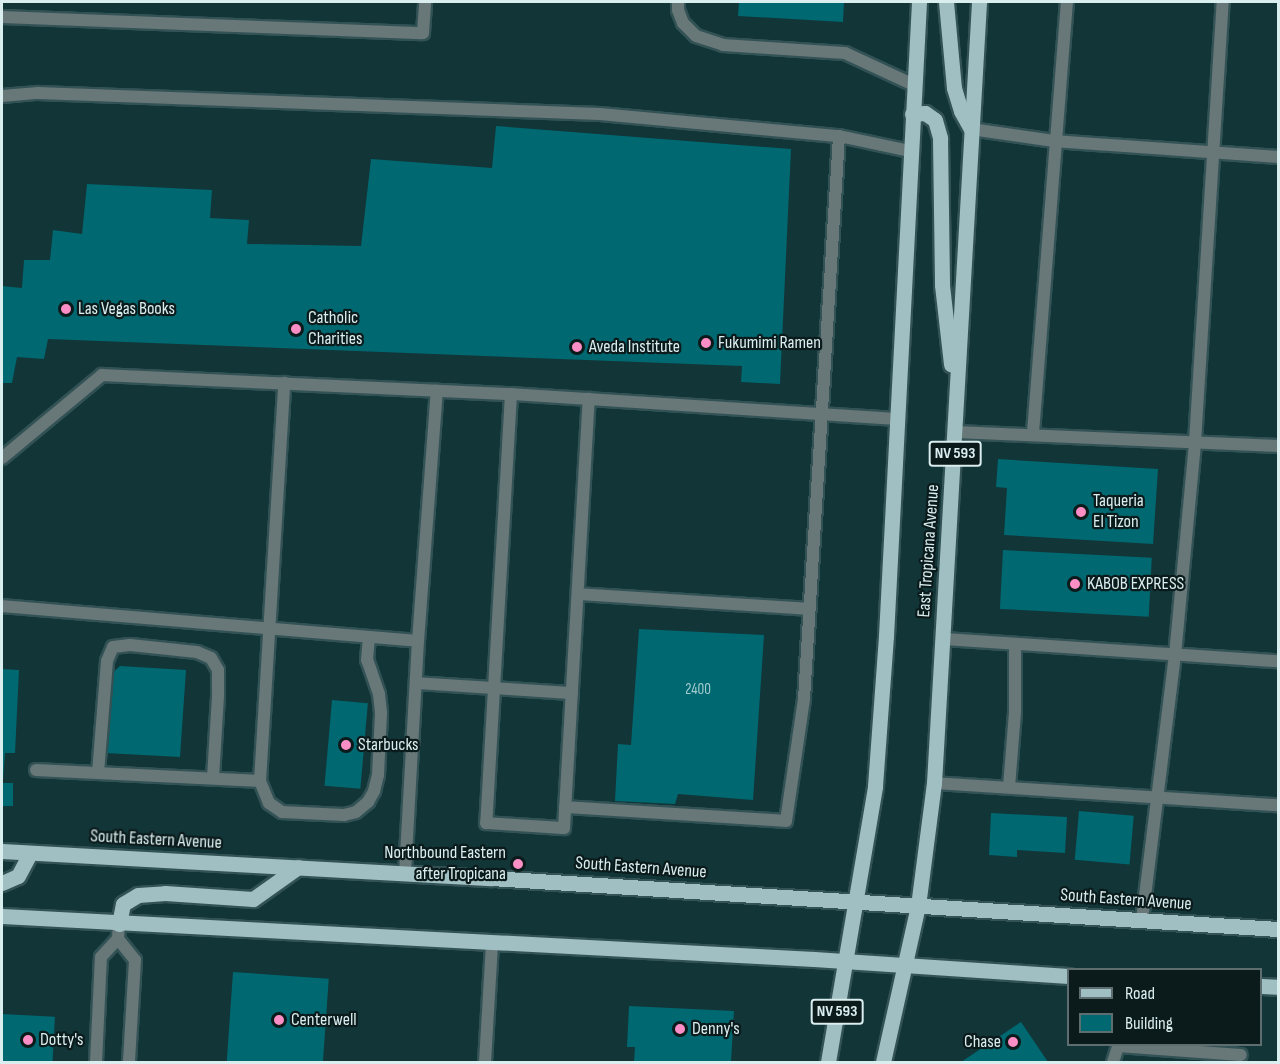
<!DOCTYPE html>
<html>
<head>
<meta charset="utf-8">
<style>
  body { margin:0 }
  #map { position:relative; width:1280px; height:1064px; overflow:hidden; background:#123538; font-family:"Sofia Sans Condensed",sans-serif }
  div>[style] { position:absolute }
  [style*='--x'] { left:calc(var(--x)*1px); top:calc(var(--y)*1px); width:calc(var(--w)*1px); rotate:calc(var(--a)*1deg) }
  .building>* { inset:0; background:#006870; transform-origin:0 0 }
  .roads { filter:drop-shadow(2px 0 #325255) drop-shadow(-2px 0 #325255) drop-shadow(0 2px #325255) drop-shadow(0 -2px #325255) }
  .lane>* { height:12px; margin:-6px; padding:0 6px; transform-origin:6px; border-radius:6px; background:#687778 }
  .primary>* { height:15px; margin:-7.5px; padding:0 7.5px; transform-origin:7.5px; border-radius:7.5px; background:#9fbfc2 }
  .dots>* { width:16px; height:16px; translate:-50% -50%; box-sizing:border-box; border:3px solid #0b1a1b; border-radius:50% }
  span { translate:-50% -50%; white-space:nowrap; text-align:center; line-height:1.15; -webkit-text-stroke:4.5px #0b1a1b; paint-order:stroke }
  .number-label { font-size:15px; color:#a4cccf }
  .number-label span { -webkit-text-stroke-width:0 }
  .shield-label span { padding:2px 4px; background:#0b1a1b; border:2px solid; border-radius:4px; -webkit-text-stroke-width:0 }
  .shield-label { font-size:16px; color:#daedef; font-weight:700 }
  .poi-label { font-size:18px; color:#daedef }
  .left { translate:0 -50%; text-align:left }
  .right { translate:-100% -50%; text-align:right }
  .street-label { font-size:18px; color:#daedef }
  .frame { position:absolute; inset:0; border:3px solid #daedef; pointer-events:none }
  .legend { position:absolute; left:1067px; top:968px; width:195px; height:78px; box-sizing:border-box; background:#0b1a1b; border:2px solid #5e6e70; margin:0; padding:8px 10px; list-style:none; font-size:18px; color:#daedef }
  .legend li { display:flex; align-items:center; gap:12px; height:30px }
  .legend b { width:30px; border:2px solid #5e6e70 }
</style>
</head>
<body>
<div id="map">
  <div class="building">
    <div style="clip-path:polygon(739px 2px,844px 2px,843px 22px,738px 16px)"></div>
    <div style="clip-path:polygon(496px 126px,791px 149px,780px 384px,741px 382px,742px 366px,48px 339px,44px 359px,17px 357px,12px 383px,2px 383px,2px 286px,22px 288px,24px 260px,50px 260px,53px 230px,82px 234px,87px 184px,212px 190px,210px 218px,249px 220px,247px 244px,361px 246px,371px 159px,492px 168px)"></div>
    <div style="clip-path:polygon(998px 459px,1158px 469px,1153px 544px,1004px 535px,1007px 488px,996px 487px)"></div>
    <div style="left:1003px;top:550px;width:149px;height:59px;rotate:3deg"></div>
    <div style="clip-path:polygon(639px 629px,764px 635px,753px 800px,678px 794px,675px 804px,615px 801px,618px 744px,631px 745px)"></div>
    <div style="clip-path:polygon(120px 666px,186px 670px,180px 757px,105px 753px,111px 674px)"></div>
    <div style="clip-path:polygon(2px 669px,19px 670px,15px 753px,5px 753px,3px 780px)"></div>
    <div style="left:332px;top:700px;width:36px;height:86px;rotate:5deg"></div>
    <div style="left:2px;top:783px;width:11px;height:23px"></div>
    <div style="left:1079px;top:811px;width:55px;height:49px;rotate:5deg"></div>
    <div style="clip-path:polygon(991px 813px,1067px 817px,1065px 853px,1017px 850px,1017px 857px,989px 855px)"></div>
    <div style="left:233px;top:972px;width:96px;height:90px;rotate:4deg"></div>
    <div style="clip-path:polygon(629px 1006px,734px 1011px,731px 1062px,634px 1062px,635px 1047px,627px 1047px)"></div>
    <div style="left:2px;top:1014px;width:53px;height:48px;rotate:3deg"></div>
    <div style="clip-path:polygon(1021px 1022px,1048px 1062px,961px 1062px)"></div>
  </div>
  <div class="roads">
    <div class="lane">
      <div style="--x:678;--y:2;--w:8;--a:90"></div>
      <div style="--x:678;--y:10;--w:14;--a:69"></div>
      <div style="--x:683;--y:23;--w:18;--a:45"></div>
      <div style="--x:696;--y:36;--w:28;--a:18"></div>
      <div style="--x:723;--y:45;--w:122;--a:3.8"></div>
      <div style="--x:845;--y:53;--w:76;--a:24.9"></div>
      <div style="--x:2;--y:17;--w:421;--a:2.2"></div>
      <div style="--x:423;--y:33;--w:31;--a:-86"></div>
      <div style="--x:2;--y:96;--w:36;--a:-5"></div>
      <div style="--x:38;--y:93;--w:562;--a:2.14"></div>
      <div style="--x:600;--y:114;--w:240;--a:5.3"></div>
      <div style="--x:839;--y:136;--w:73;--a:11.9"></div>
      <div style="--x:971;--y:129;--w:84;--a:8.2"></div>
      <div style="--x:1054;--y:141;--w:225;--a:4.1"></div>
      <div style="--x:511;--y:394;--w:430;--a:93.3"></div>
      <div style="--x:486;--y:823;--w:78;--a:3.7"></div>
      <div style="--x:564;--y:828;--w:430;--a:-86.7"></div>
      <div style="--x:956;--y:432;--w:322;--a:2.5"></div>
      <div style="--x:1033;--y:433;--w:432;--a:-85.5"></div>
      <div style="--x:2;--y:458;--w:130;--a:-39.7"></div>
      <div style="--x:102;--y:375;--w:409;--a:2.7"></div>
      <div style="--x:511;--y:394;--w:388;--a:3.7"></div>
      <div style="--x:578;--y:594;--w:231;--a:3.7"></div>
      <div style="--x:2;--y:606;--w:417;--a:4.8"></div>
      <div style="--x:943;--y:639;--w:336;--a:3.8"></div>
      <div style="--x:416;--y:683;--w:156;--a:3.7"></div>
      <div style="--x:36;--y:770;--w:224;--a:2.8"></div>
      <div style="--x:260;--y:781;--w:399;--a:-86.5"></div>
      <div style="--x:98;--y:773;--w:112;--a:-85.4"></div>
      <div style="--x:107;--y:661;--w:15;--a:-67"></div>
      <div style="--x:113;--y:647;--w:17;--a:-7"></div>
      <div style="--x:130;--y:645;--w:67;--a:6"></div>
      <div style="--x:197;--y:652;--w:15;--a:23"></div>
      <div style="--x:211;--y:658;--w:14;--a:60"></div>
      <div style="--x:218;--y:670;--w:26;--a:90"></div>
      <div style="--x:218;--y:696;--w:82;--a:93.5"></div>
      <div style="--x:260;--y:781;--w:24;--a:68"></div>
      <div style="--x:269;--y:803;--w:16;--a:35"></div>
      <div style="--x:282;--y:812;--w:62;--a:2.8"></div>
      <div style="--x:344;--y:815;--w:12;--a:-14"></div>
      <div style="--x:356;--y:812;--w:16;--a:-40"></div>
      <div style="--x:368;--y:802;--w:13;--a:-61"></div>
      <div style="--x:374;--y:791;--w:16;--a:-76"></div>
      <div style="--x:378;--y:775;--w:62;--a:-87.2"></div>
      <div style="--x:381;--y:713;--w:19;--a:-96"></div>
      <div style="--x:379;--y:694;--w:36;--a:-109"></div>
      <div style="--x:367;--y:660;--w:23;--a:-85"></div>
      <div style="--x:934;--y:783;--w:345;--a:3.7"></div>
      <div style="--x:1009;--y:787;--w:75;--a:-85.4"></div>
      <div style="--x:1015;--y:712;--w:68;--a:-90"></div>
      <div style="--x:565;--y:807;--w:221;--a:3.6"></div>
      <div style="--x:786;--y:821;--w:123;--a:-81.6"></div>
      <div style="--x:804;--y:699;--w:564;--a:-86.44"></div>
      <div style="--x:405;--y:873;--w:232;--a:-86.8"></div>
      <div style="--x:418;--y:641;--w:251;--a:-85.7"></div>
      <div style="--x:1142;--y:920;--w:267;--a:-82.9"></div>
      <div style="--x:1175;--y:655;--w:214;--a:-84.6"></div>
      <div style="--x:1195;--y:442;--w:441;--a:-86.4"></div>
      <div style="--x:119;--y:924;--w:15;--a:94"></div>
      <div style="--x:118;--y:939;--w:27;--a:51"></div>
      <div style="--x:135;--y:960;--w:102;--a:93.4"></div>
      <div style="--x:1118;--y:1046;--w:123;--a:4.2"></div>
      <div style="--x:96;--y:1062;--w:105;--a:-87.3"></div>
      <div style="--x:101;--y:957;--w:25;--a:-47"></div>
      <div style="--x:485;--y:1062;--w:119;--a:-86.6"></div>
      <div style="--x:1113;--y:1062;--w:19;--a:-72"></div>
    </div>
    <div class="primary">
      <div style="--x:946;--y:2;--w:86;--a:84.7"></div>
      <div style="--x:954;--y:88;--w:24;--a:73"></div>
      <div style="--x:961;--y:111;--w:21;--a:61"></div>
      <div style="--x:912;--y:114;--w:13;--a:-4"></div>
      <div style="--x:925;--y:113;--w:12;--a:35"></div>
      <div style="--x:935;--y:120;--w:19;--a:74"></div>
      <div style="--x:940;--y:138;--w:147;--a:89.2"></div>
      <div style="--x:942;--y:285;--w:80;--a:83.5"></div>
      <div style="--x:2;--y:851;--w:490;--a:3.2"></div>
      <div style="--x:491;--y:878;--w:789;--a:3.71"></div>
      <div style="--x:2;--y:883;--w:17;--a:-24"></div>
      <div style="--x:18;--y:876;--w:26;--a:-62"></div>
      <div style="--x:2;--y:916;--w:813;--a:3.03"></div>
      <div style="--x:814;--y:959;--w:255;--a:3.8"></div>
      <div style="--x:119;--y:924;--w:20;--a:-79"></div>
      <div style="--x:123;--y:904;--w:17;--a:-31"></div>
      <div style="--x:138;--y:895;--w:27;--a:-4"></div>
      <div style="--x:165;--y:893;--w:88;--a:3.9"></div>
      <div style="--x:253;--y:899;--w:55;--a:-35.4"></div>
      <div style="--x:1260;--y:986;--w:18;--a:3"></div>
      <div style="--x:828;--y:1062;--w:280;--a:-80.3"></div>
      <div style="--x:875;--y:786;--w:150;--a:-85.8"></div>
      <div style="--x:886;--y:636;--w:635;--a:-87.02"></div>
      <div style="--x:883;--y:1062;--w:160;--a:-77.4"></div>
      <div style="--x:918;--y:906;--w:124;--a:-82.6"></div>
      <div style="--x:934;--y:783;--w:782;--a:-86.7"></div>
    </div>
  </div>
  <div class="dots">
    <div style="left:66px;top:309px;background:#fb8fc5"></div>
    <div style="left:296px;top:329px;background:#fb8fc5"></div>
    <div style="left:706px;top:343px;background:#fb8fc5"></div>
    <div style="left:577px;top:347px;background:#fb8fc5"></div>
    <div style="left:1081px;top:512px;background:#fb8fc5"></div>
    <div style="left:1075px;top:584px;background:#fb8fc5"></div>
    <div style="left:346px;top:745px;background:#fb8fc5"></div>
    <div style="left:518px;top:864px;background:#fb8fc5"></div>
    <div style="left:279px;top:1020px;background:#fb8fc5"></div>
    <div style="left:680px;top:1029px;background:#fb8fc5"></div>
    <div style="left:28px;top:1040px;background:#fb8fc5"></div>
    <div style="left:1013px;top:1042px;background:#fb8fc5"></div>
  </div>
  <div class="number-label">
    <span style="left:698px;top:690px">2400</span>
  </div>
  <div class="shield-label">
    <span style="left:955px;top:454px">NV 593</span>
    <span style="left:837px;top:1012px">NV 593</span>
  </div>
  <div class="poi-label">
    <span class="left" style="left:78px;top:309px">Las Vegas Books</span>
    <span class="left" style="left:308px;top:329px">Catholic<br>Charities</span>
    <span class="left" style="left:718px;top:343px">Fukumimi Ramen</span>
    <span class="left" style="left:589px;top:347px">Aveda Institute</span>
    <span class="left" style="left:1093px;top:512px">Taqueria<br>El Tizon</span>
    <span class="left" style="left:1087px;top:584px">KABOB EXPRESS</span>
    <span class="left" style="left:358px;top:745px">Starbucks</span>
    <span class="right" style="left:506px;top:864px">Northbound Eastern<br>after Tropicana</span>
    <span class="left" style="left:291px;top:1020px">Centerwell</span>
    <span class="left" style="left:692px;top:1029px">Denny's</span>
    <span class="left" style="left:40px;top:1040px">Dotty's</span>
    <span class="right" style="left:1001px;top:1042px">Chase</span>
  </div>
  <div class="street-label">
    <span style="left:929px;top:551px;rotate:-86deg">East Tropicana Avenue</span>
    <span style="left:156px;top:840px;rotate:3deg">South Eastern Avenue</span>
    <span style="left:641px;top:868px;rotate:4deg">South Eastern Avenue</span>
    <span style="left:1126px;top:900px;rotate:4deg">South Eastern Avenue</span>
  </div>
  <div class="frame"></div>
  <ul class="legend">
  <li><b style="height:8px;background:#9fbfc2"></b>Road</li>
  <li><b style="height:16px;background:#006870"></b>Building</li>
  </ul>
</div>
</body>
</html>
